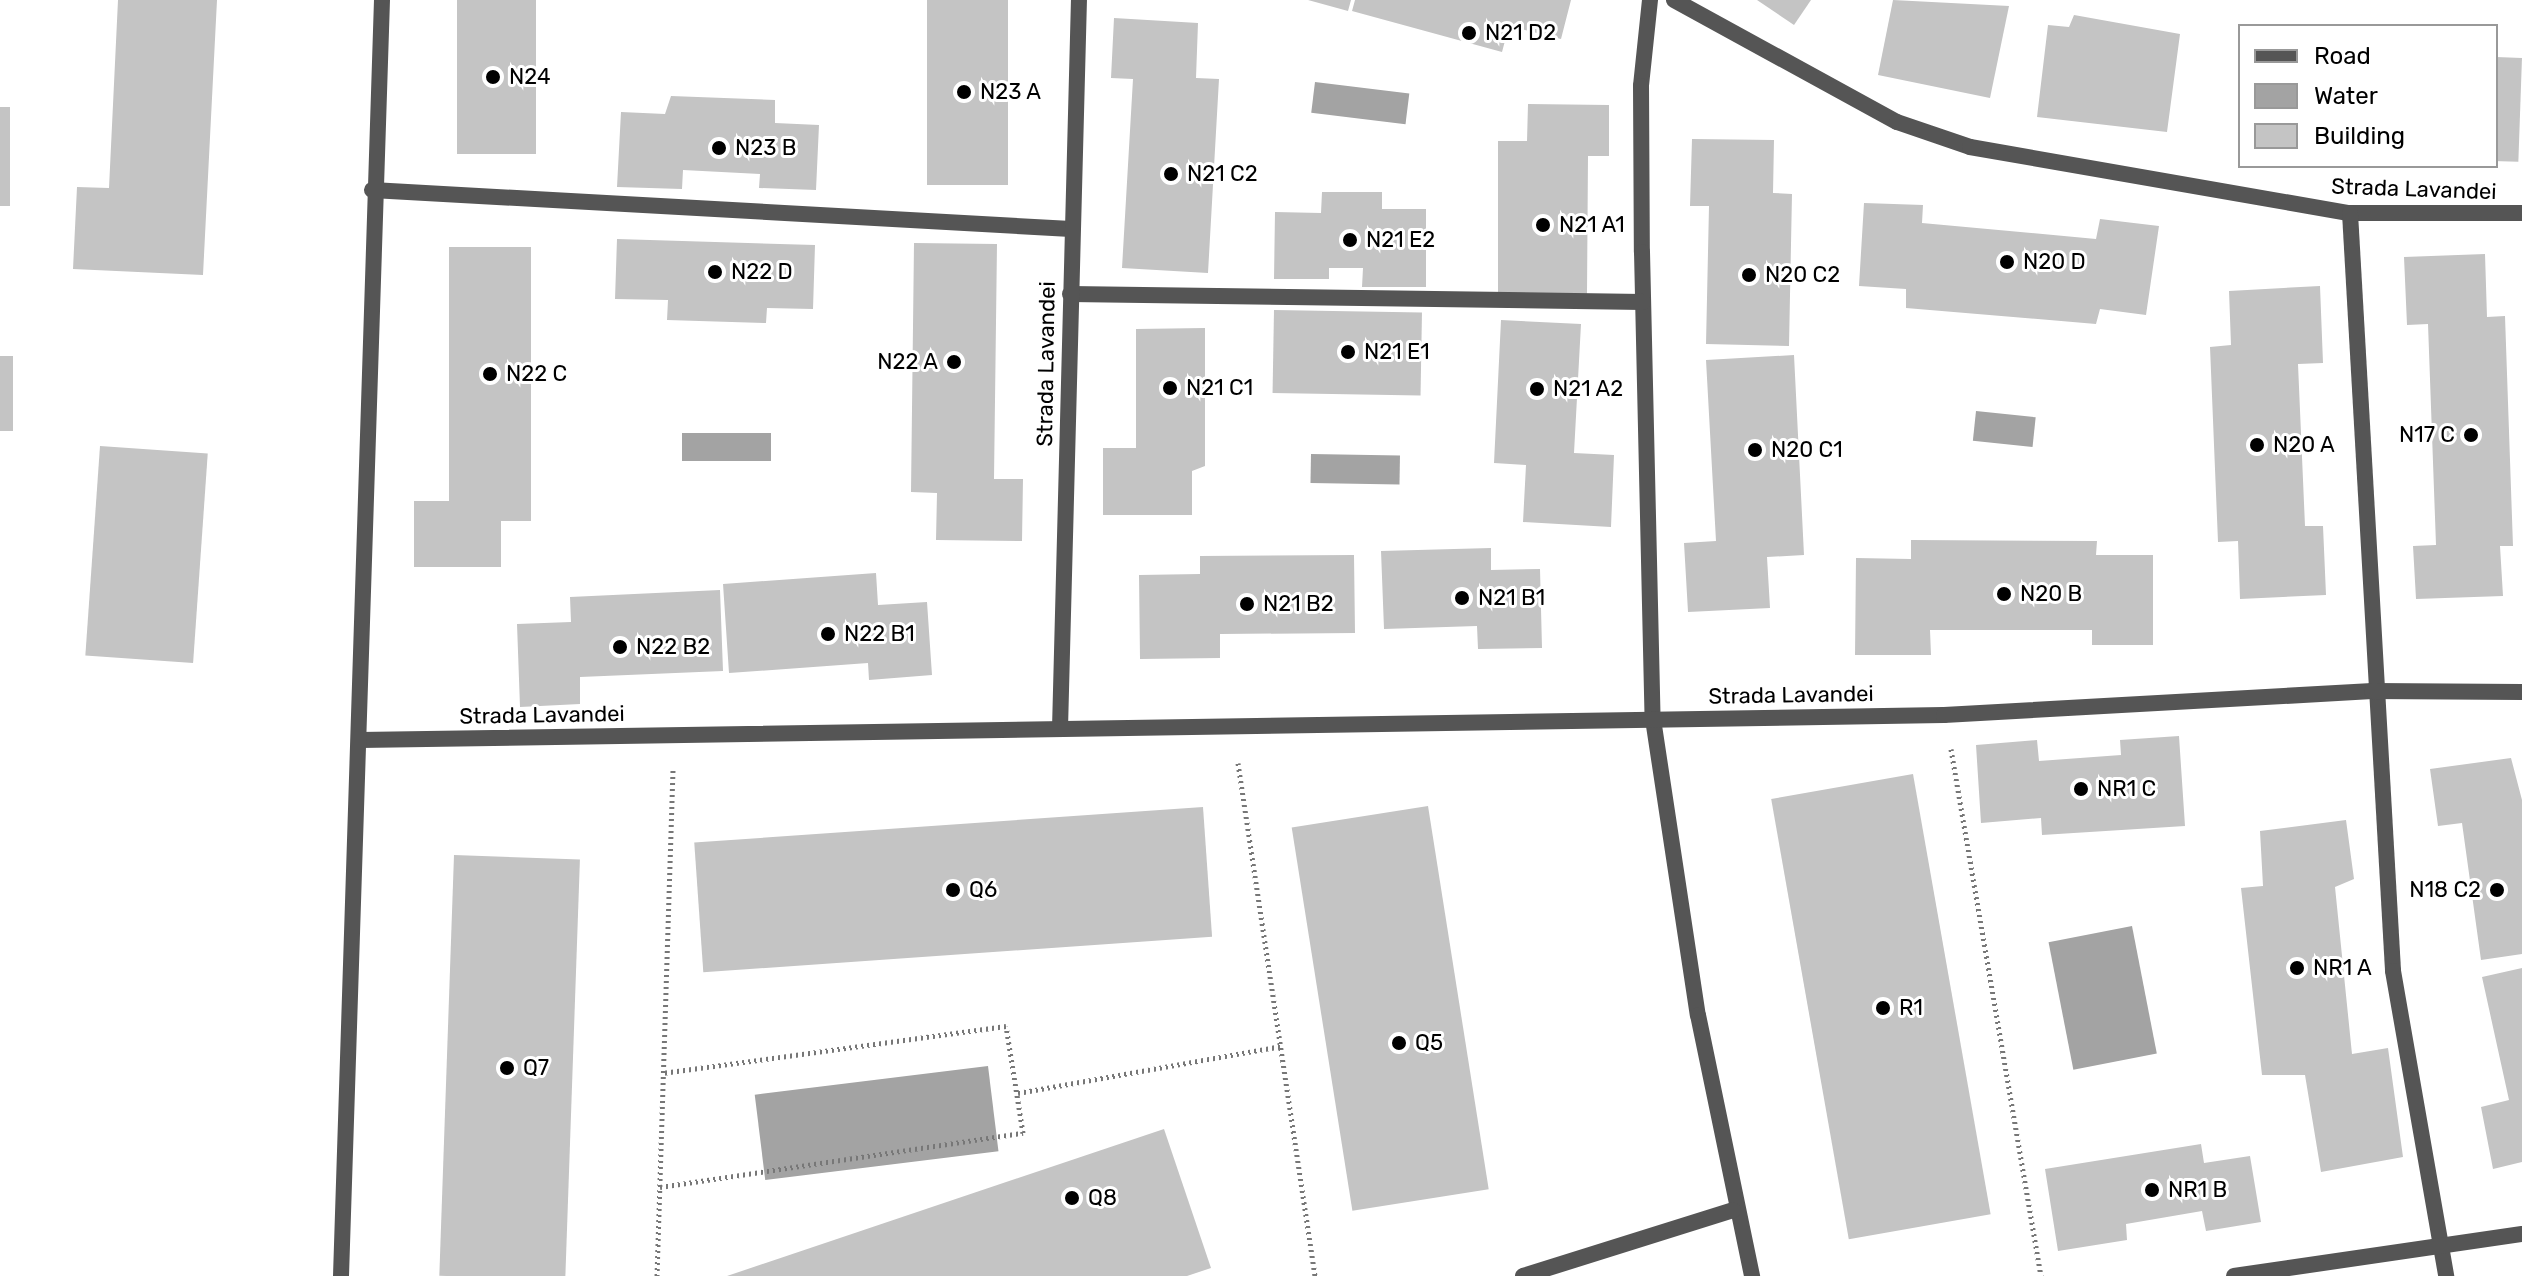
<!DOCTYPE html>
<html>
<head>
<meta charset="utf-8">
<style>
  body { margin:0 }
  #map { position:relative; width:2522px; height:1276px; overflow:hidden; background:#fff; font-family:Rubik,sans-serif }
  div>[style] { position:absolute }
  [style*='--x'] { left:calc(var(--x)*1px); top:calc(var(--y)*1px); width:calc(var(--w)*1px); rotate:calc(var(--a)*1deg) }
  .water>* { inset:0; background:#a3a3a3; transform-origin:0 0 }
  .building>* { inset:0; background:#c4c4c4; transform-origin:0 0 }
  .path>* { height:5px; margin-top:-2.5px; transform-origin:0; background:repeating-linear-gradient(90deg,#777 0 2px,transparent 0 6px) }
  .minor>* { height:16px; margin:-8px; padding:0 8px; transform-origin:8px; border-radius:8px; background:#555 }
  .dots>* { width:22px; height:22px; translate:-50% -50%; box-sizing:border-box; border:4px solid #fff; border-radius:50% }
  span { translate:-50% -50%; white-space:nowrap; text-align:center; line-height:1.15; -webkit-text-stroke:6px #fff; paint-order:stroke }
  .poi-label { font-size:22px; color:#000 }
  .left { translate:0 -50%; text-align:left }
  .right { translate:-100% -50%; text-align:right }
  .street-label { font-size:22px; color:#000 }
  .legend { position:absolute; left:2238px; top:24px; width:260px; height:144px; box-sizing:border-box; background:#fff; border:2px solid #999; margin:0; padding:10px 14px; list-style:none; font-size:24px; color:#000 }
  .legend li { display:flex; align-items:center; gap:16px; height:40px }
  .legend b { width:40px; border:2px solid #999 }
</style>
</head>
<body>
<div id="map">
  <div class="water">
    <div style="left:1315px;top:82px;width:95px;height:31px;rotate:7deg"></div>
    <div style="left:1976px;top:411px;width:60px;height:30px;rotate:6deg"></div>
    <div style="left:682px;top:433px;width:89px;height:28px"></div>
    <div style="left:1311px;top:454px;width:89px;height:29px;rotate:1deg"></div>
    <div style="left:2132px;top:926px;width:130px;height:85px;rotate:79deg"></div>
    <div style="left:988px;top:1066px;width:86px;height:235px;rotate:83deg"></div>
  </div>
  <div class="building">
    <div style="clip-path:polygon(118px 0,217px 0,203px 275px,73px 269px,77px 187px,109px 188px)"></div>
    <div style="left:457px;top:0;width:79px;height:154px"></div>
    <div style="left:927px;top:0;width:81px;height:185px"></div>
    <div style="clip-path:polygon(1308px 0,1351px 0,1348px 11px)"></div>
    <div style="clip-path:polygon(1355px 0,1571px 0,1561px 39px,1509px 26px,1502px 52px,1352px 11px)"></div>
    <div style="clip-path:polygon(1757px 0,1811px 0,1794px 25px)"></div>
    <div style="clip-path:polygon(1893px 0,2009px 6px,1990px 98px,1878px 75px)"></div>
    <div style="clip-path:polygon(2074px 15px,2180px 34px,2167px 132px,2037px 117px,2048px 25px,2069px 27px)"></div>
    <div style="clip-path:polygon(1114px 18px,1198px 23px,1196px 78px,1219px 79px,1208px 273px,1122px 268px,1133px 79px,1111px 78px)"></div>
    <div style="left:2496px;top:57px;width:26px;height:104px;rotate:2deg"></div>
    <div style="clip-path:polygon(671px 96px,775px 100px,775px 123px,819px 125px,816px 190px,759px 188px,760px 174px,683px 170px,682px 189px,617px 187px,621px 112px,665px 114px)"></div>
    <div style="clip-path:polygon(1528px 104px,1609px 105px,1609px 156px,1588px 156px,1587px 294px,1498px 294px,1498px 141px,1527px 141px)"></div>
    <div style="left:0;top:107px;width:10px;height:99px"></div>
    <div style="clip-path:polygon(1692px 139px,1774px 140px,1773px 193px,1792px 194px,1789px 346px,1706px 344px,1709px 206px,1690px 206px)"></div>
    <div style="clip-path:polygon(1322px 192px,1382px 192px,1382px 209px,1426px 209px,1426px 287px,1362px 287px,1363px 268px,1329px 268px,1329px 279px,1274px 279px,1275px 212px,1321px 213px)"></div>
    <div style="clip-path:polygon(1864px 203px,1923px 205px,1922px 223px,2096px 239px,2100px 219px,2159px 226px,2146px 315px,2100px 309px,2096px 324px,1906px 308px,1906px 289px,1859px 286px)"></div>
    <div style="clip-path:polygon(617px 239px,815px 245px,813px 309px,767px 308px,766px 323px,667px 320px,668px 300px,615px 299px)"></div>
    <div style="clip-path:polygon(914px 243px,997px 244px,994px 479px,1023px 479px,1022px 541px,936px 540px,937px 493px,911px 492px)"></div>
    <div style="clip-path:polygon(449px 247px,531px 247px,531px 521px,501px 521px,501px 567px,414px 567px,414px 501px,449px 501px)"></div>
    <div style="clip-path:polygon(2485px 254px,2487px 317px,2505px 316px,2513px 546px,2500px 546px,2503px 596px,2416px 599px,2413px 546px,2436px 545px,2428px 324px,2407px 325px,2404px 257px)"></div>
    <div style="clip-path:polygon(2320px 286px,2323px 363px,2298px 364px,2305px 526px,2323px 526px,2326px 595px,2240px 599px,2238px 541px,2218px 542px,2210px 347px,2231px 345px,2229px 291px)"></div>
    <div style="left:1274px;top:310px;width:148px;height:83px;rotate:1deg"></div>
    <div style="clip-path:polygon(1501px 320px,1581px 324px,1574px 453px,1614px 455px,1611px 527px,1523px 522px,1526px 465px,1494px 463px)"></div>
    <div style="clip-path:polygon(1205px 328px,1205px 466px,1192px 471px,1192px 515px,1103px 515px,1103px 448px,1136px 448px,1136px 329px)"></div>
    <div style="clip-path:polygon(1794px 355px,1804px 555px,1767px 557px,1770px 608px,1688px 612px,1684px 543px,1716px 541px,1706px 360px)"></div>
    <div style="left:0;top:356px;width:13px;height:75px"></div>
    <div style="left:100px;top:446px;width:108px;height:210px;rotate:4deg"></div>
    <div style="clip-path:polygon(1911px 540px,2097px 541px,2096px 555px,2153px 555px,2153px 645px,2092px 645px,2092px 630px,1930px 630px,1931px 655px,1855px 655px,1856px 558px,1911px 559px)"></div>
    <div style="clip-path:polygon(1491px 548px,1491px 570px,1540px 569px,1542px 648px,1478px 649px,1477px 626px,1384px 629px,1381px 551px)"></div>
    <div style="clip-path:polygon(1354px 555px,1355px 633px,1220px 634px,1220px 658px,1140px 659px,1139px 575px,1200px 574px,1200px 556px)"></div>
    <div style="clip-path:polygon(876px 573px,878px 605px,927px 602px,932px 675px,869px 680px,868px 663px,729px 673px,723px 584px)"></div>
    <div style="clip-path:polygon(720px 590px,723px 671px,580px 677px,580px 704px,520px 707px,517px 624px,571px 622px,570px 597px)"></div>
    <div style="clip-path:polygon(2179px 736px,2185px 826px,2042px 835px,2041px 818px,1981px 823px,1976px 745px,2037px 740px,2039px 761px,2121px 755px,2120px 740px)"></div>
    <div style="clip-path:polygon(2511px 758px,2522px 800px,2522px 954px,2481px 960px,2462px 823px,2438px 826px,2430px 769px)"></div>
    <div style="left:1913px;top:774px;width:447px;height:144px;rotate:80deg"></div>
    <div style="left:1428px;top:806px;width:388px;height:138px;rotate:81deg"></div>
    <div style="left:1203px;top:807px;width:130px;height:510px;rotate:86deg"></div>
    <div style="clip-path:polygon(2346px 820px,2354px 879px,2335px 887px,2352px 1054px,2388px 1048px,2403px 1157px,2321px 1172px,2305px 1075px,2262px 1075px,2241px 888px,2263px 886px,2260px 831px)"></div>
    <div style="left:454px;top:855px;width:126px;height:421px;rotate:2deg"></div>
    <div style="clip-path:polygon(2522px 968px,2522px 1162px,2493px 1169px,2481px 1107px,2509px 1100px,2482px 977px)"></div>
    <div style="clip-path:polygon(1164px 1129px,1211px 1268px,1187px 1276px,727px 1276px)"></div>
    <div style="clip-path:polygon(2201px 1144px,2204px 1163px,2250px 1156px,2261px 1222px,2206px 1231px,2202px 1211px,2126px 1224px,2127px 1240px,2058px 1251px,2045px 1169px)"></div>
  </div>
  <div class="path">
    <div style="--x:1951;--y:749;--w:535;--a:80.31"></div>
    <div style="--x:1238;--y:763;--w:519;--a:81.46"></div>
    <div style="--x:1018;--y:1093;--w:267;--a:-10.1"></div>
    <div style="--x:660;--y:1187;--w:367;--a:-8.5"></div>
    <div style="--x:1023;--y:1133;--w:108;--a:-99"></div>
    <div style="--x:1006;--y:1026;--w:345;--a:172.2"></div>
    <div style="--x:657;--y:1276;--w:507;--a:-88.19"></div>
  </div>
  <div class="minor">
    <div style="--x:1650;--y:0;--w:86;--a:96"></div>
    <div style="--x:1641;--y:86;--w:166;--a:89.7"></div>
    <div style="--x:1642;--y:252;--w:467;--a:88.7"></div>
    <div style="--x:1653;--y:719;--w:299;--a:81.4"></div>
    <div style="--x:1698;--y:1015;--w:267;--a:78.3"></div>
    <div style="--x:1674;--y:0;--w:254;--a:28.7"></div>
    <div style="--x:1897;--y:122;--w:77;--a:18.9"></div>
    <div style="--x:1970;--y:147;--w:386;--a:9.9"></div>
    <div style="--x:2350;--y:213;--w:172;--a:0"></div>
    <div style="--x:372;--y:190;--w:700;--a:3.19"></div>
    <div style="--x:2350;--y:213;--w:759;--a:86.75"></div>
    <div style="--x:2393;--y:971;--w:310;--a:80.1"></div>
    <div style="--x:1070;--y:294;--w:573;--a:0.8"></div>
    <div style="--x:1060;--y:729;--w:729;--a:-88.51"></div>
    <div style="--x:360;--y:740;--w:1584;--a:-0.9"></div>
    <div style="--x:1944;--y:715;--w:429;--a:-3.2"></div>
    <div style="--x:2372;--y:691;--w:150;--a:0.4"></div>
    <div style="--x:341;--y:1276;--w:1277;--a:-88.16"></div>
    <div style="--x:1523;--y:1276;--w:220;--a:-17.4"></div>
    <div style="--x:2234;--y:1276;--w:291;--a:-8.3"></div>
  </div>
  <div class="dots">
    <div style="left:1469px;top:33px;background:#000"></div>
    <div style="left:493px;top:77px;background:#000"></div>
    <div style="left:964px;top:92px;background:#000"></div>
    <div style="left:719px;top:148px;background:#000"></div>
    <div style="left:1171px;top:174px;background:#000"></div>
    <div style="left:1543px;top:225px;background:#000"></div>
    <div style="left:1350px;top:240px;background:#000"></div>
    <div style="left:2007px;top:262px;background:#000"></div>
    <div style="left:715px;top:272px;background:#000"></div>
    <div style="left:1749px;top:275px;background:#000"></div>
    <div style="left:1348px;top:352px;background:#000"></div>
    <div style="left:954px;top:362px;background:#000"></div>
    <div style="left:490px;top:374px;background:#000"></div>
    <div style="left:1170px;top:388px;background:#000"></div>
    <div style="left:1537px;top:389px;background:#000"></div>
    <div style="left:2471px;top:435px;background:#000"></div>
    <div style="left:2257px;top:445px;background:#000"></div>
    <div style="left:1755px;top:450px;background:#000"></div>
    <div style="left:2004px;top:594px;background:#000"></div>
    <div style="left:1462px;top:598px;background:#000"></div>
    <div style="left:1247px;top:604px;background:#000"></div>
    <div style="left:828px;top:634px;background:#000"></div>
    <div style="left:620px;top:647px;background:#000"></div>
    <div style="left:2081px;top:789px;background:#000"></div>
    <div style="left:953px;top:890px;background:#000"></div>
    <div style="left:2497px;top:890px;background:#000"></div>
    <div style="left:2297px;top:968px;background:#000"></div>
    <div style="left:1883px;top:1008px;background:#000"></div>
    <div style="left:1399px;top:1043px;background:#000"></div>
    <div style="left:507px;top:1068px;background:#000"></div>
    <div style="left:2152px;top:1190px;background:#000"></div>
    <div style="left:1072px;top:1198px;background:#000"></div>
  </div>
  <div class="poi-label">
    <span class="left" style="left:1485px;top:33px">N21 D2</span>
    <span class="left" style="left:509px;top:77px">N24</span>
    <span class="left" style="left:980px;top:92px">N23 A</span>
    <span class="left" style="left:735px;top:148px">N23 B</span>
    <span class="left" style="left:1187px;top:174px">N21 C2</span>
    <span class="left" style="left:1559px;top:225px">N21 A1</span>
    <span class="left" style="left:1366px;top:240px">N21 E2</span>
    <span class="left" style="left:2023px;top:262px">N20 D</span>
    <span class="left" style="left:731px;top:272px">N22 D</span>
    <span class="left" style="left:1765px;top:275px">N20 C2</span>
    <span class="left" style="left:1364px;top:352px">N21 E1</span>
    <span class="right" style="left:938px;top:362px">N22 A</span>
    <span class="left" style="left:506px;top:374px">N22 C</span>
    <span class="left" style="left:1186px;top:388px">N21 C1</span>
    <span class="left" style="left:1553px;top:389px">N21 A2</span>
    <span class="right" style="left:2455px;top:435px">N17 C</span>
    <span class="left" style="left:2273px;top:445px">N20 A</span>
    <span class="left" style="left:1771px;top:450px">N20 C1</span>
    <span class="left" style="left:2020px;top:594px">N20 B</span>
    <span class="left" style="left:1478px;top:598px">N21 B1</span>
    <span class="left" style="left:1263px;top:604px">N21 B2</span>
    <span class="left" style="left:844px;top:634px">N22 B1</span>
    <span class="left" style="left:636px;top:647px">N22 B2</span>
    <span class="left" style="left:2097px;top:789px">NR1 C</span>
    <span class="left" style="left:969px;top:890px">Q6</span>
    <span class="right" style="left:2481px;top:890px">N18 C2</span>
    <span class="left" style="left:2313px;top:968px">NR1 A</span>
    <span class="left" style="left:1899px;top:1008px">R1</span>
    <span class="left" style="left:1415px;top:1043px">Q5</span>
    <span class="left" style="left:523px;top:1068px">Q7</span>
    <span class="left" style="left:2168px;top:1190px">NR1 B</span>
    <span class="left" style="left:1088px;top:1198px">Q8</span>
  </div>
  <div class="street-label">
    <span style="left:2414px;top:189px;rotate:2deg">Strada Lavandei</span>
    <span style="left:1046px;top:364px;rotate:-89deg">Strada Lavandei</span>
    <span style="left:1791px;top:695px;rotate:-1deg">Strada Lavandei</span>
    <span style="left:542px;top:715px;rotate:-1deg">Strada Lavandei</span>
  </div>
  <ul class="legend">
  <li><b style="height:10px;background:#555"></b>Road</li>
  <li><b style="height:22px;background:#a3a3a3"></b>Water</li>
  <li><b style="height:22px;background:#c4c4c4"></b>Building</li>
  </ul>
</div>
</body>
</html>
